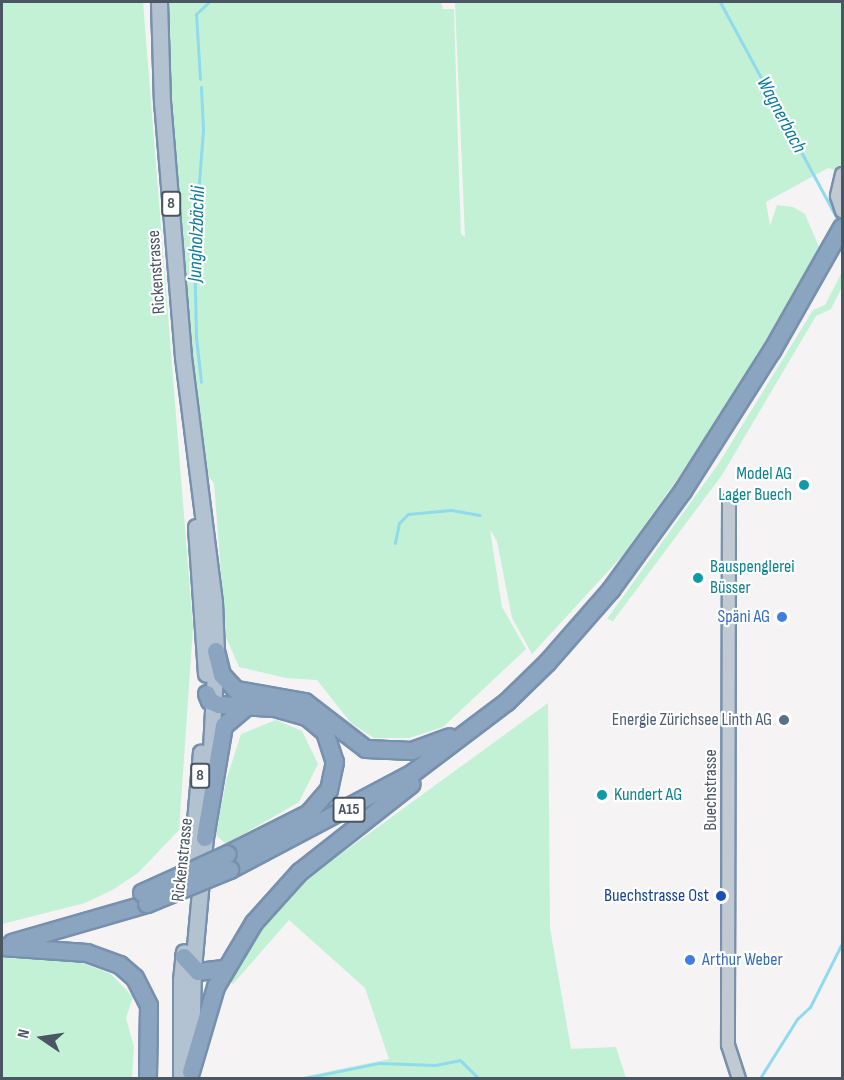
<!DOCTYPE html>
<html>
<head>
<meta charset="utf-8">
<style>
  body { margin:0 }
  #map { position:relative; width:844px; height:1080px; overflow:hidden; background:#f5f3f3; font-family:"Sofia Sans Condensed",sans-serif }
  div>[style] { position:absolute }
  [style*='--x'] { left:calc(var(--x)*1px); top:calc(var(--y)*1px); width:calc(var(--w)*1px); rotate:calc(var(--a)*1deg) }
  .green>* { inset:0; background:#c3f1d5 }
  .stream>* { height:3px; margin:-1.5px; padding:0 1.5px; transform-origin:1.5px; border-radius:1.5px; background:#90daee }
  .roads { filter:drop-shadow(2px 0 #7690ad) drop-shadow(-2px 0 #7690ad) drop-shadow(0 2px #7690ad) drop-shadow(0 -2px #7690ad) }
  .minor>* { height:12px; margin:-6px; padding:0 6px; transform-origin:6px; border-radius:6px; background:#c1cad2 }
  .major>* { height:15px; margin:-7.5px; padding:0 7.5px; transform-origin:7.5px; border-radius:7.5px; background:#b3c2d1 }
  .highway>* { height:16px; margin:-8px; padding:0 8px; transform-origin:8px; border-radius:8px; background:#8ba5c1 }
  .bridges { filter:drop-shadow(2px 0 #7690ad) drop-shadow(-2px 0 #7690ad) drop-shadow(0 2px #7690ad) drop-shadow(0 -2px #7690ad) }
  .highway-bridge>* { height:16px; margin:-8px; padding:0 8px; transform-origin:8px; border-radius:8px; background:#8ba5c1 }
  .dots>* { width:16px; height:16px; translate:-50% -50%; box-sizing:border-box; border:3px solid #fff; border-radius:50% }
  span { translate:-50% -50%; white-space:nowrap; text-align:center; line-height:1.15; -webkit-text-stroke:4.5px #fff; paint-order:stroke }
  .shield-label span { padding:2px 4px; background:#fff; border:2px solid; border-radius:4px; -webkit-text-stroke-width:0 }
  .shield-label { font-size:16px; color:#4a5661; font-weight:700 }
  .street-label { font-size:18px; color:#4a5661 }
  .culture-label { font-size:18px; color:#0d838f }
  .right { translate:-100% -50%; text-align:right }
  .left { translate:0 -50%; text-align:left }
  .shop-label { font-size:18px; color:#366cbe }
  .service-label { font-size:18px; color:#4e5e75 }
  .transit-label { font-size:18px; color:#164399 }
  .water-label { font-size:20px; color:#0c7c9b; font-style:italic }
  .frame { position:absolute; inset:0; border:3px solid #4a5661; pointer-events:none }
  .north { position:absolute; left:12px; top:1008px; width:60px; height:60px; -webkit-text-stroke:4px #fff; paint-order:stroke; rotate:283deg; font-size:16px; font-weight:700; line-height:24px; text-align:center; color:#4a5661 }
  .north::after { content:''; display:block; margin:auto; width:21px; height:27px; background:#4a5661; clip-path:polygon(50% 0,100% 100%,50% 72%,0 100%) }
</style>
</head>
<body>
<div id="map">
  <div class="green">
    <div style="clip-path:polygon(2px 2px,143px 2px,193px 628px,179px 830px,138px 873px,114px 889px,85px 903px,2px 924px)"></div>
    <div style="clip-path:polygon(166px 2px,441px 2px,443px 9px,454px 9px,459px 178px,461px 234px,465px 237px,455px 2px,842px 2px,842px 172px,828px 168px,766px 202px,770px 226px,777px 205px,793px 207px,805px 214px,819px 247px,806px 272px,714px 428px,623px 555px,532px 654px,512px 618px,497px 541px,490px 530px,502px 607px,526px 649px,443px 727px,409px 738px,374px 738px,351px 723px,317px 680px,286px 678px,239px 667px,226px 637px,214px 483px,205px 472px,200px 455px,185px 289px,170px 112px)"></div>
    <div style="clip-path:polygon(841px 274px,842px 287px,831px 309px,816px 316px,722px 475px,613px 621px,607px 619px,719px 463px,813px 310px,825px 305px)"></div>
    <div style="clip-path:polygon(548px 703px,550px 928px,571px 1049px,616px 1047px,626px 1078px,297px 1078px,389px 1059px,365px 988px,289px 920px,233px 984px,227px 979px,245px 948px,277px 907px,308px 878px)"></div>
    <div style="clip-path:polygon(276px 720px,302px 731px,318px 764px,299px 802px,226px 844px,216px 835px,226px 781px,241px 734px)"></div>
    <div style="clip-path:polygon(2px 958px,72px 959px,111px 974px,133px 997px,126px 1018px,134px 1047px,132px 1078px,2px 1078px)"></div>
  </div>
  <div class="stream">
    <div style="--x:720;--y:2;--w:252;--a:61.6"></div>
    <div style="--x:200;--y:79;--w:65;--a:-93.5"></div>
    <div style="--x:196;--y:14;--w:18;--a:-43"></div>
    <div style="--x:201;--y:87;--w:43;--a:87.3"></div>
    <div style="--x:203;--y:130;--w:117;--a:94.4"></div>
    <div style="--x:194;--y:247;--w:90;--a:88.7"></div>
    <div style="--x:196;--y:337;--w:45;--a:83.7"></div>
    <div style="--x:395;--y:543;--w:20;--a:-79"></div>
    <div style="--x:399;--y:523;--w:13;--a:-45"></div>
    <div style="--x:408;--y:514;--w:43;--a:-5.3"></div>
    <div style="--x:451;--y:510;--w:29;--a:10"></div>
    <div style="--x:305;--y:1078;--w:76;--a:-11.5"></div>
    <div style="--x:379;--y:1063;--w:56;--a:2"></div>
    <div style="--x:435;--y:1065;--w:25;--a:-11"></div>
    <div style="--x:460;--y:1060;--w:25;--a:45"></div>
    <div style="--x:760;--y:1078;--w:70;--a:-57.9"></div>
    <div style="--x:797;--y:1019;--w:18;--a:-43"></div>
    <div style="--x:810;--y:1007;--w:72;--a:-63.4"></div>
  </div>
  <div class="roads">
    <div class="minor">
      <div style="--x:842;--y:174;--w:23;--a:103"></div>
      <div style="--x:837;--y:196;--w:16;--a:72"></div>
      <div style="--x:729;--y:500;--w:545;--a:90.11"></div>
      <div style="--x:728;--y:1045;--w:35;--a:72"></div>
    </div>
    <div class="major">
      <div style="--x:159;--y:2;--w:99;--a:88.3"></div>
      <div style="--x:162;--y:101;--w:257;--a:85.3"></div>
      <div style="--x:183;--y:357;--w:247;--a:82.8"></div>
      <div style="--x:214;--y:602;--w:49;--a:87.7"></div>
      <div style="--x:216;--y:651;--w:118;--a:92.9"></div>
      <div style="--x:196;--y:527;--w:147;--a:86.1"></div>
      <div style="--x:190;--y:880;--w:128;--a:-85.1"></div>
      <div style="--x:191;--y:1062;--w:94;--a:-88.8"></div>
      <div style="--x:193;--y:968;--w:143;--a:-84.8"></div>
      <div style="--x:181;--y:1078;--w:98;--a:-90"></div>
      <div style="--x:181;--y:980;--w:28;--a:-84"></div>
    </div>
    <div class="highway">
      <div style="--x:216;--y:651;--w:25;--a:76"></div>
      <div style="--x:222;--y:675;--w:21;--a:47"></div>
      <div style="--x:236;--y:690;--w:70;--a:9.9"></div>
      <div style="--x:305;--y:702;--w:77;--a:37.6"></div>
      <div style="--x:366;--y:749;--w:46;--a:2.5"></div>
      <div style="--x:412;--y:751;--w:40;--a:-20.2"></div>
      <div style="--x:207;--y:694;--w:8;--a:67"></div>
      <div style="--x:210;--y:701;--w:10;--a:24"></div>
      <div style="--x:219;--y:705;--w:56;--a:3.1"></div>
      <div style="--x:275;--y:708;--w:33;--a:16"></div>
      <div style="--x:307;--y:717;--w:23;--a:40"></div>
      <div style="--x:325;--y:732;--w:32;--a:72"></div>
      <div style="--x:335;--y:762;--w:29;--a:102"></div>
      <div style="--x:329;--y:790;--w:32;--a:131"></div>
      <div style="--x:308;--y:814;--w:89;--a:153.4"></div>
      <div style="--x:205;--y:838;--w:114;--a:-80.4"></div>
      <div style="--x:224;--y:726;--w:30;--a:-40"></div>
      <div style="--x:230;--y:870;--w:207;--a:-27.9"></div>
      <div style="--x:413;--y:773;--w:118;--a:-37.1"></div>
      <div style="--x:507;--y:702;--w:57;--a:-44.3"></div>
      <div style="--x:548;--y:662;--w:96;--a:-48.8"></div>
      <div style="--x:611;--y:590;--w:122;--a:-54"></div>
      <div style="--x:683;--y:491;--w:166;--a:-57.6"></div>
      <div style="--x:772;--y:351;--w:142;--a:-60.4"></div>
      <div style="--x:12;--y:943;--w:141;--a:-16.1"></div>
      <div style="--x:2;--y:947;--w:85;--a:4"></div>
      <div style="--x:87;--y:953;--w:35;--a:20"></div>
      <div style="--x:120;--y:965;--w:20;--a:41"></div>
      <div style="--x:135;--y:978;--w:31;--a:63"></div>
      <div style="--x:149;--y:1006;--w:72;--a:90.8"></div>
      <div style="--x:184;--y:957;--w:21;--a:47"></div>
      <div style="--x:198;--y:972;--w:26;--a:-7"></div>
      <div style="--x:191;--y:1072;--w:89;--a:-73.6"></div>
      <div style="--x:216;--y:987;--w:74;--a:-59.3"></div>
      <div style="--x:254;--y:923;--w:69;--a:-48"></div>
      <div style="--x:300;--y:872;--w:142;--a:-38.2"></div>
    </div>
  </div>
  <div class="bridges">
    <div class="highway-bridge">
      <div style="--x:142;--y:893;--w:94;--a:-24.4"></div>
      <div style="--x:147;--y:904;--w:90;--a:-22.3"></div>
    </div>
  </div>
  <div class="dots">
    <div style="left:804px;top:485px;background:#0f9aa8"></div>
    <div style="left:698px;top:578px;background:#0f9aa8"></div>
    <div style="left:782px;top:617px;background:#3f7fe0"></div>
    <div style="left:784px;top:720px;background:#5c6f8a"></div>
    <div style="left:602px;top:795px;background:#0f9aa8"></div>
    <div style="left:721px;top:896px;background:#1a4fb4"></div>
    <div style="left:690px;top:960px;background:#3f7fe0"></div>
  </div>
  <div class="shield-label">
    <span style="left:171px;top:204px">8</span>
    <span style="left:200px;top:776px">8</span>
    <span style="left:349px;top:810px">A15</span>
  </div>
  <div class="street-label">
    <span style="left:157px;top:272px;rotate:-94deg">Rickenstrasse</span>
    <span style="left:711px;top:790px;rotate:-90deg">Buechstrasse</span>
    <span style="left:183px;top:860px;rotate:-84deg">Rickenstrasse</span>
  </div>
  <div class="culture-label">
    <span class="right" style="left:792px;top:485px">Model AG<br>Lager Buech</span>
    <span class="left" style="left:710px;top:578px">Bauspenglerei<br>Büsser</span>
    <span class="left" style="left:614px;top:795px">Kundert AG</span>
  </div>
  <div class="shop-label">
    <span class="right" style="left:770px;top:617px">Späni AG</span>
    <span class="left" style="left:702px;top:960px">Arthur Weber</span>
  </div>
  <div class="service-label">
    <span class="right" style="left:772px;top:720px">Energie Zürichsee Linth AG</span>
  </div>
  <div class="transit-label">
    <span class="right" style="left:709px;top:896px">Buechstrasse Ost</span>
  </div>
  <div class="water-label">
    <span style="left:781px;top:115px;rotate:62deg">Wagnerbach</span>
    <span style="left:197px;top:234px;rotate:-88deg">Jungholzbächli</span>
  </div>
  <div class="frame"></div>
  <div class="north">N</div>
</div>
</body>
</html>
